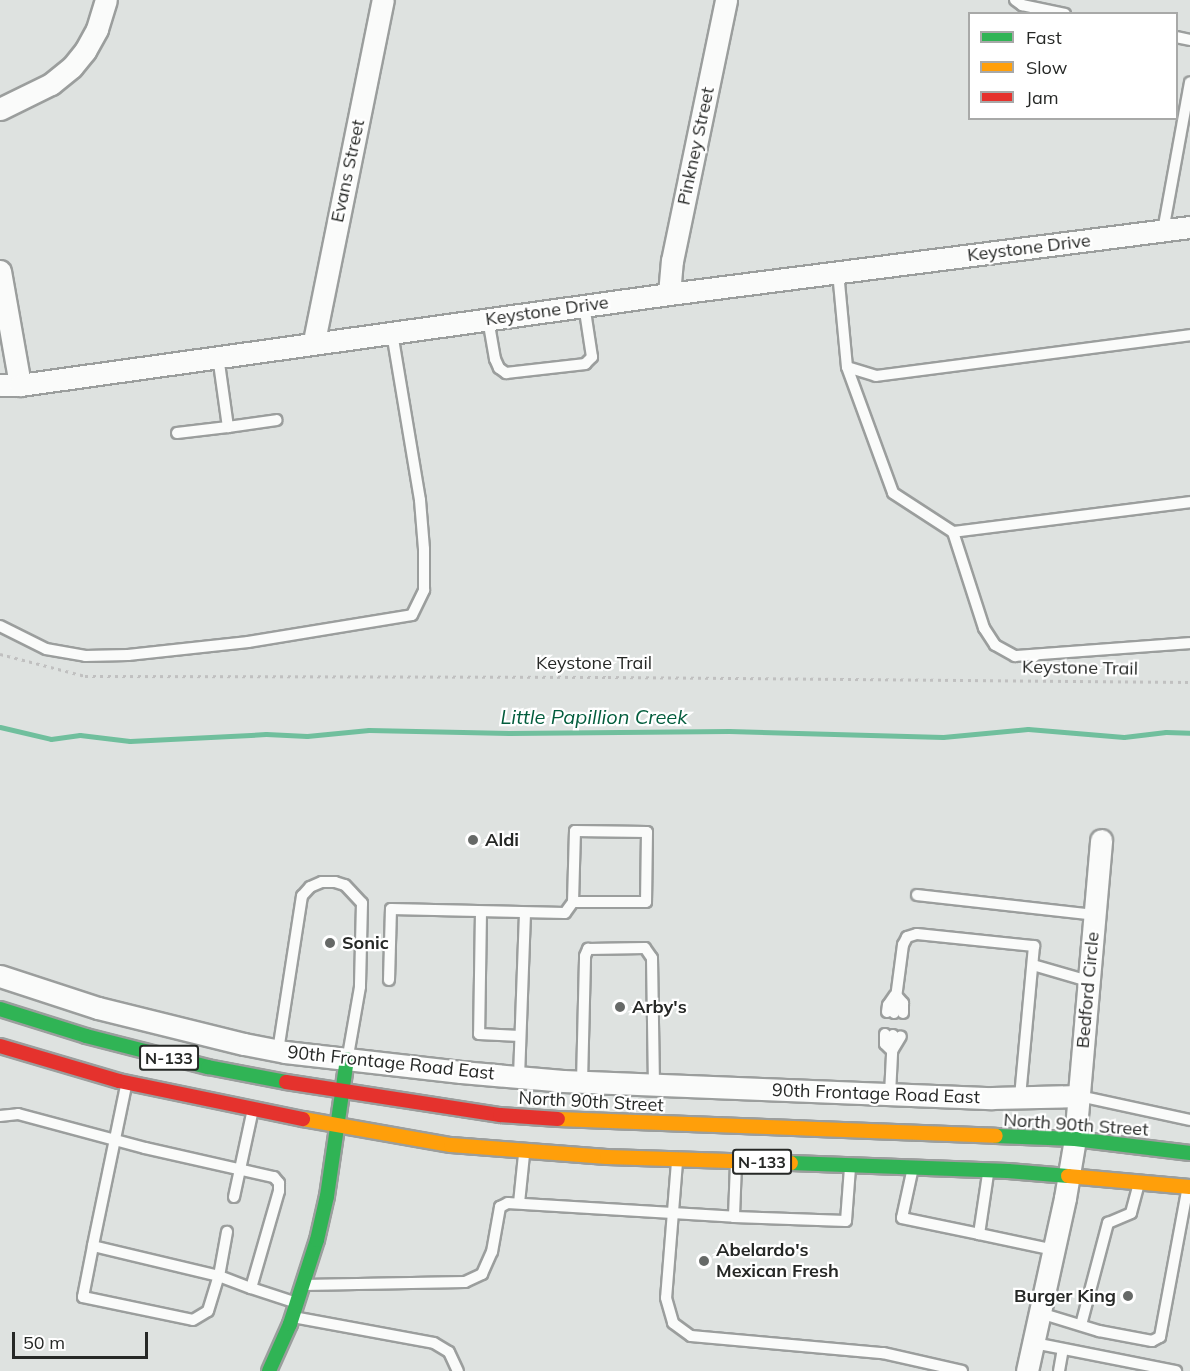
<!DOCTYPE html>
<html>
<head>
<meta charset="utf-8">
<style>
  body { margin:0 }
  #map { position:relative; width:1190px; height:1371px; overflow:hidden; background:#dee2e0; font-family:Mulish,sans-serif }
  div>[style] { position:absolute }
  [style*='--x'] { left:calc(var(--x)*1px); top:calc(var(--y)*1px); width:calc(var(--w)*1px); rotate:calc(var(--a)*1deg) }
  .stream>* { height:5px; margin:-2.5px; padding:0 2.5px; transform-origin:2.5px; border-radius:2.5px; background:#70bf9d }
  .path>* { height:3px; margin-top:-1.5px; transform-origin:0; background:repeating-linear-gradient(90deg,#c0c0c0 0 3px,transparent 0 7.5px) }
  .roads { filter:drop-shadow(2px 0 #9b9e9d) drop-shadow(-2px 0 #9b9e9d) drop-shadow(0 2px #9b9e9d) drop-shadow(0 -2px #9b9e9d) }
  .lane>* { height:10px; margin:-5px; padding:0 5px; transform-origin:5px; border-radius:5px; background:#fafbfa }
  .street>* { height:21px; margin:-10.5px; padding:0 10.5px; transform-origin:10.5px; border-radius:10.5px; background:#fafbfa }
  .fast>* { height:14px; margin:-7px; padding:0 7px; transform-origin:7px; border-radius:7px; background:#30b455 }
  .slow>* { height:14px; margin:-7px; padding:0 7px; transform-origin:7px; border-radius:7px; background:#ff9f0a }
  .jam>* { height:14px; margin:-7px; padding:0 7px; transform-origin:7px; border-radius:7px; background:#e5322d }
  .dots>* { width:16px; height:16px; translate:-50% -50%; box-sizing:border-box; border:3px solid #fff; border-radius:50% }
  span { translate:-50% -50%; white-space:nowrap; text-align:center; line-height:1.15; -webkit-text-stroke:4.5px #fff; paint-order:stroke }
  .shield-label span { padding:2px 4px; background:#fff; border:2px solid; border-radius:4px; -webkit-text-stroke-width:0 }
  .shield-label { font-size:16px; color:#262826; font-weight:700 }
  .street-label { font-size:18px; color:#262826 }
  .poi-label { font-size:18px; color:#262826; font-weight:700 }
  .left { translate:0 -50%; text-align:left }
  .right { translate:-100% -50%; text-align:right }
  .water-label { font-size:20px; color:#035d3d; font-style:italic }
  .legend { position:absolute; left:968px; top:12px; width:210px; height:108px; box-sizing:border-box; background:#fff; border:2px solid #a8a9a8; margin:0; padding:8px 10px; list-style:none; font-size:18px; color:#262826 }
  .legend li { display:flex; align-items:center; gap:12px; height:30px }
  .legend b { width:30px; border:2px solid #a8a9a8 }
  .scale { position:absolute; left:12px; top:1332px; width:136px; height:27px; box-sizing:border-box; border:3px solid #262826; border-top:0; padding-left:8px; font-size:18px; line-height:21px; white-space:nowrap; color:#262826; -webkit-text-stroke:4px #fff; paint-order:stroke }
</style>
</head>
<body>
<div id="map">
  <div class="stream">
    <div style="--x:0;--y:727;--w:52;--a:13.2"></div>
    <div style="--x:51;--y:739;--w:29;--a:-8"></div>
    <div style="--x:80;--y:735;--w:50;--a:6.8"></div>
    <div style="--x:130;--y:741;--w:136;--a:-2.9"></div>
    <div style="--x:266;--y:734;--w:41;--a:2.8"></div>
    <div style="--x:307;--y:736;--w:62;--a:-5.5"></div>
    <div style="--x:369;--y:730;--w:140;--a:1.2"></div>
    <div style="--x:509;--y:733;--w:220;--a:-0.5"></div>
    <div style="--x:729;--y:731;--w:214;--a:1.6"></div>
    <div style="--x:943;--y:737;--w:85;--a:-5.4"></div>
    <div style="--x:1028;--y:729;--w:96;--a:4.8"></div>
    <div style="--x:1124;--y:737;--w:42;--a:-6.8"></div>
    <div style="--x:1166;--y:732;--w:24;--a:2"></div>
  </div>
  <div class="path">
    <div style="--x:0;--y:654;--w:88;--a:14.5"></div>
    <div style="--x:85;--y:676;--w:523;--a:0.11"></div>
    <div style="--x:608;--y:677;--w:582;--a:0.49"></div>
  </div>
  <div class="roads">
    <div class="lane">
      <div style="--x:1015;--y:0;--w:9;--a:36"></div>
      <div style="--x:1022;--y:5;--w:44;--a:11.8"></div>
      <div style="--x:1176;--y:37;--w:14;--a:12"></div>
      <div style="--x:1163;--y:231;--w:151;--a:-79.7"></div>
      <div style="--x:838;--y:272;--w:95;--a:84.6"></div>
      <div style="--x:847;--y:367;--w:134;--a:69.9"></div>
      <div style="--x:893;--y:493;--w:72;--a:33"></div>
      <div style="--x:953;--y:532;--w:101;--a:72.1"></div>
      <div style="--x:984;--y:628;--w:20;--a:57"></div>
      <div style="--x:995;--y:645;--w:23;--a:29"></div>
      <div style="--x:1015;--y:656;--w:175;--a:-4.2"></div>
      <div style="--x:488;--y:319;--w:41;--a:80.1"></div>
      <div style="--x:495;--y:359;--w:10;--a:66"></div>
      <div style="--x:499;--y:368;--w:9;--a:36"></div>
      <div style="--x:506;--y:373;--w:80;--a:-6.5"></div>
      <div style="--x:585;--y:364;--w:10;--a:-45"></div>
      <div style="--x:592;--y:357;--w:53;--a:-98.7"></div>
      <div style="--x:218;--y:356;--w:72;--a:82"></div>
      <div style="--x:228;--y:427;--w:49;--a:-8.1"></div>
      <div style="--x:847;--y:367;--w:30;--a:17"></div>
      <div style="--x:876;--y:376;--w:317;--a:-7.4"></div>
      <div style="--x:177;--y:433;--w:51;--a:-6.7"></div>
      <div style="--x:953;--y:532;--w:239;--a:-7.2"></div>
      <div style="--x:0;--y:626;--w:51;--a:26.6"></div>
      <div style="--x:46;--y:649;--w:40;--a:10"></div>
      <div style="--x:85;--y:656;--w:43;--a:-1.3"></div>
      <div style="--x:128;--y:655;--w:121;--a:-6.2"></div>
      <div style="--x:248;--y:642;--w:166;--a:-9.3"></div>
      <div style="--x:412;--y:615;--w:28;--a:-64"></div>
      <div style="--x:424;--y:590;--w:41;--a:-90"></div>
      <div style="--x:424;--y:549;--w:49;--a:-94.7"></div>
      <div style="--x:420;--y:500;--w:169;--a:-99.5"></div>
      <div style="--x:917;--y:895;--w:178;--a:6.4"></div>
      <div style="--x:481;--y:912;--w:122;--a:90.9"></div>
      <div style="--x:479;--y:1034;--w:41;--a:2.8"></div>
      <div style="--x:1033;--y:965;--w:57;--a:16.2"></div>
      <div style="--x:389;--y:980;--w:71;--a:-88.4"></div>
      <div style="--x:391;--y:909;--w:174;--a:1.3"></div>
      <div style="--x:565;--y:913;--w:14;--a:-54"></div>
      <div style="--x:573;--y:902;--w:71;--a:-88.4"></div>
      <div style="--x:575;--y:831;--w:72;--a:0.8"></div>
      <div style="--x:647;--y:832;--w:70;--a:90.8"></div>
      <div style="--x:646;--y:902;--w:73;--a:180"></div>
      <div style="--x:896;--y:995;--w:11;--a:49"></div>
      <div style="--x:903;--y:1003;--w:10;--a:90"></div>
      <div style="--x:887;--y:1012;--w:7;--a:-82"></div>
      <div style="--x:888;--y:1005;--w:12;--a:-55"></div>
      <div style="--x:894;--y:1013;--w:69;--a:-82.5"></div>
      <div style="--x:903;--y:945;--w:9;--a:-63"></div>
      <div style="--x:907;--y:937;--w:10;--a:-17"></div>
      <div style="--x:917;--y:934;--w:118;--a:5.9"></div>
      <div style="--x:1034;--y:946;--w:153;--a:95.3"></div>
      <div style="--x:885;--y:1034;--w:10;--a:90"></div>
      <div style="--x:885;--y:1044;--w:10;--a:45"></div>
      <div style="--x:278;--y:1051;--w:157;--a:-81.2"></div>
      <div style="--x:302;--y:896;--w:12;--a:-48"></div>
      <div style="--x:310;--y:887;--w:13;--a:-23"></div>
      <div style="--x:322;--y:882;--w:13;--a:0"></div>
      <div style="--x:335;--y:882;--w:10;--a:17"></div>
      <div style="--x:345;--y:885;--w:25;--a:47"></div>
      <div style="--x:362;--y:903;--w:84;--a:91.4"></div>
      <div style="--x:360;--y:987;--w:70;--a:99.9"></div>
      <div style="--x:892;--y:1051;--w:17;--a:-59"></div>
      <div style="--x:519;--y:1077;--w:164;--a:-87.9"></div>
      <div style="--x:582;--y:1082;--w:126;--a:-88.6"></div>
      <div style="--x:585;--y:956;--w:8;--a:-67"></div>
      <div style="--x:588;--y:949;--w:57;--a:-1"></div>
      <div style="--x:645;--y:948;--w:12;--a:55"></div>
      <div style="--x:652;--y:958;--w:127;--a:89.1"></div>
      <div style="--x:126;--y:1086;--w:163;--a:101.7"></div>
      <div style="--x:93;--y:1246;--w:130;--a:13.4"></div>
      <div style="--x:219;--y:1276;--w:34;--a:21"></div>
      <div style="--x:890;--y:1094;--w:59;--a:-87.1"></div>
      <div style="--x:1079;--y:1096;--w:114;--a:12.2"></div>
      <div style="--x:0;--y:1116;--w:18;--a:-6"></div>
      <div style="--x:18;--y:1114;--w:131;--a:15"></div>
      <div style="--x:145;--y:1148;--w:132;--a:12.7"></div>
      <div style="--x:274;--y:1177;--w:8;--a:50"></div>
      <div style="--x:279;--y:1183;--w:8;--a:90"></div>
      <div style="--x:279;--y:1191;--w:101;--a:106.1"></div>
      <div style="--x:251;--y:1288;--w:45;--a:18"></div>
      <div style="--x:677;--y:1162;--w:136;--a:94.6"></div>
      <div style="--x:666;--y:1298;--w:26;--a:74"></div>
      <div style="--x:673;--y:1323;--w:22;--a:36"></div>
      <div style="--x:691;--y:1336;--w:193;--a:5.1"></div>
      <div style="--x:883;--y:1353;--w:81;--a:12.8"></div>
      <div style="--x:736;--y:1164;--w:53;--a:92.2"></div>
      <div style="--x:734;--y:1217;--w:112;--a:2"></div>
      <div style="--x:846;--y:1221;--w:53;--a:-85.7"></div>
      <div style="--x:912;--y:1172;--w:47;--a:102.3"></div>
      <div style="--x:902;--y:1218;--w:79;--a:11.7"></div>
      <div style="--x:988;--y:1174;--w:61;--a:98.5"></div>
      <div style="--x:979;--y:1234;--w:77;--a:12"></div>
      <div style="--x:234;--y:1197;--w:85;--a:-77.8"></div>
      <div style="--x:519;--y:1203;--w:48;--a:-84.1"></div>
      <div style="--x:93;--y:1246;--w:52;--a:101.1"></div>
      <div style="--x:83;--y:1297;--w:112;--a:11.8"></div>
      <div style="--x:193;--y:1320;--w:17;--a:-31"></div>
      <div style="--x:208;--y:1311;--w:37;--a:-73"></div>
      <div style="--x:219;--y:1276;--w:45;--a:-79.7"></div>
      <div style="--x:304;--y:1285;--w:161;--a:-1.1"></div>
      <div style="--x:465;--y:1282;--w:19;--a:-25"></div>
      <div style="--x:482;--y:1274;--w:24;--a:-66"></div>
      <div style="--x:492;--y:1252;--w:46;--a:-79.9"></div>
      <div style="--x:500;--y:1207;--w:9;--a:-27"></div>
      <div style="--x:508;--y:1203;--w:226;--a:3.5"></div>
      <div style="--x:1040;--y:1313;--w:62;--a:17"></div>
      <div style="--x:1099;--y:1331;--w:54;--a:10.7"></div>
      <div style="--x:1152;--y:1341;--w:9;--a:-27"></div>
      <div style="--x:1160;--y:1337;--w:148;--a:-79.5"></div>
      <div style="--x:293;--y:1317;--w:143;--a:10.4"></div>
      <div style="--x:434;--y:1343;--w:17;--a:31"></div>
      <div style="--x:449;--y:1352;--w:21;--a:65"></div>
      <div style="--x:1081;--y:1325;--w:106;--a:-75.2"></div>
      <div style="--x:1108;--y:1223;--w:25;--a:-23"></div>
      <div style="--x:1131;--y:1213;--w:28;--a:-75"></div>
      <div style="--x:1034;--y:1343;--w:145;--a:11.2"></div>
      <div style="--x:1059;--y:1371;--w:22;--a:-80"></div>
    </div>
    <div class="street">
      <div style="--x:0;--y:109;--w:57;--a:-26.1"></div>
      <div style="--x:51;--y:84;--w:27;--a:-39"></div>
      <div style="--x:72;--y:67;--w:21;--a:-51"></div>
      <div style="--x:85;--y:51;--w:25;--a:-61"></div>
      <div style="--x:97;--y:29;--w:30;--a:-73"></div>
      <div style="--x:0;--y:271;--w:116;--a:80"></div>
      <div style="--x:669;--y:294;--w:33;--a:-85"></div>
      <div style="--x:672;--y:261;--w:267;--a:-78.3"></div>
      <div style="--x:314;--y:341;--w:348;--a:-78.6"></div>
      <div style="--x:0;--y:385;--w:20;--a:0"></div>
      <div style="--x:20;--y:385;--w:655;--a:-7.98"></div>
      <div style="--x:669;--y:294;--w:525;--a:-7.33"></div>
      <div style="--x:0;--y:976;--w:103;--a:18.1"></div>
      <div style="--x:98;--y:1008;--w:150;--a:13.9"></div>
      <div style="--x:244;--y:1044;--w:42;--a:11"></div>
      <div style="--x:285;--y:1052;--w:177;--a:6.5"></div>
      <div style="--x:461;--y:1072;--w:102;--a:5"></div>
      <div style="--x:563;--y:1081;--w:429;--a:2.3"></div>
      <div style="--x:992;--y:1098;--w:87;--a:-1.3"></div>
      <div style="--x:1027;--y:1371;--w:177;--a:-77.6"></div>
      <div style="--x:1065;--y:1198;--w:60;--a:-80.4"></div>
      <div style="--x:1075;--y:1139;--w:300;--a:-85"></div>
    </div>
    <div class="fast">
      <div style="--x:0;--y:1009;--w:90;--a:17.4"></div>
      <div style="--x:86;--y:1036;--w:126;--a:14.3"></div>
      <div style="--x:208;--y:1067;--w:79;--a:10.9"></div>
      <div style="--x:996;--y:1136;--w:79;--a:2.2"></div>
      <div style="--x:1075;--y:1139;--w:116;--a:6.9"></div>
      <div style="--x:791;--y:1163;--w:217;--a:2.1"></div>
      <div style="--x:1008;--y:1171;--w:60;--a:4.8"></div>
      <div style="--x:269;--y:1371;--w:51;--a:-65.9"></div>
      <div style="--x:290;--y:1324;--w:88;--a:-72.2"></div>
      <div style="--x:317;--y:1240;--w:45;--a:-77.2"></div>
      <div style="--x:327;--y:1196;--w:138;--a:-81.7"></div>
    </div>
    <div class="slow">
      <div style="--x:303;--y:1119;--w:150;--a:10"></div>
      <div style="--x:451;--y:1145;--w:156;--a:4.4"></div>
      <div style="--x:607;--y:1157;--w:184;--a:1.9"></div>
      <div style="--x:558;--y:1119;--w:438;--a:2.2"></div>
      <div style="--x:1068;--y:1176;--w:122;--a:5.2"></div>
    </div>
    <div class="jam">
      <div style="--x:0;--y:1046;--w:124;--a:16.4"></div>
      <div style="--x:119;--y:1081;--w:188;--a:11.7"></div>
      <div style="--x:286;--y:1082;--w:217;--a:8.8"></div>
      <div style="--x:500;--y:1115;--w:58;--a:3.9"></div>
    </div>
  </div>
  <div class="dots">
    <div style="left:473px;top:840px;background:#666967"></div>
    <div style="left:330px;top:943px;background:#666967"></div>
    <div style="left:620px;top:1007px;background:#666967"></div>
    <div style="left:704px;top:1261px;background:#666967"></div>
    <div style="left:1128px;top:1296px;background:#666967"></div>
  </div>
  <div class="shield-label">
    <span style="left:169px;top:1058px">N-133</span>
    <span style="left:762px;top:1162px">N-133</span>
  </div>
  <div class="street-label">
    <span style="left:696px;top:146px;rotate:-78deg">Pinkney Street</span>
    <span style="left:348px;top:171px;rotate:-78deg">Evans Street</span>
    <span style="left:1029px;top:248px;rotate:-7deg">Keystone Drive</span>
    <span style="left:547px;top:311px;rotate:-8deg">Keystone Drive</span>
    <span style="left:594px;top:663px">Keystone Trail</span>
    <span style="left:1080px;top:668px;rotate:1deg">Keystone Trail</span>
    <span style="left:1088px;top:990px;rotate:-85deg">Bedford Circle</span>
    <span style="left:391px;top:1063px;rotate:6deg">90th Frontage Road East</span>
    <span style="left:876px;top:1094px;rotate:2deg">90th Frontage Road East</span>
    <span style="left:591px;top:1102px;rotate:3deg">North 90th Street</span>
    <span style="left:1076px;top:1125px;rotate:4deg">North 90th Street</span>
  </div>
  <div class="poi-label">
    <span class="left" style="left:485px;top:840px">Aldi</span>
    <span class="left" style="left:342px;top:943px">Sonic</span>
    <span class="left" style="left:632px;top:1007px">Arby's</span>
    <span class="left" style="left:716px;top:1261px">Abelardo's<br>Mexican Fresh</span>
    <span class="right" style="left:1116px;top:1296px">Burger King</span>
  </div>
  <div class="water-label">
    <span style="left:594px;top:716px">Little Papillion Creek</span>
  </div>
  <ul class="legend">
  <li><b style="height:8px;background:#30b455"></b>Fast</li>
  <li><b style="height:8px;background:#ff9f0a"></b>Slow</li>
  <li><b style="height:8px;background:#e5322d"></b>Jam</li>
  </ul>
  <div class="scale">50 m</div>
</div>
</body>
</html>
